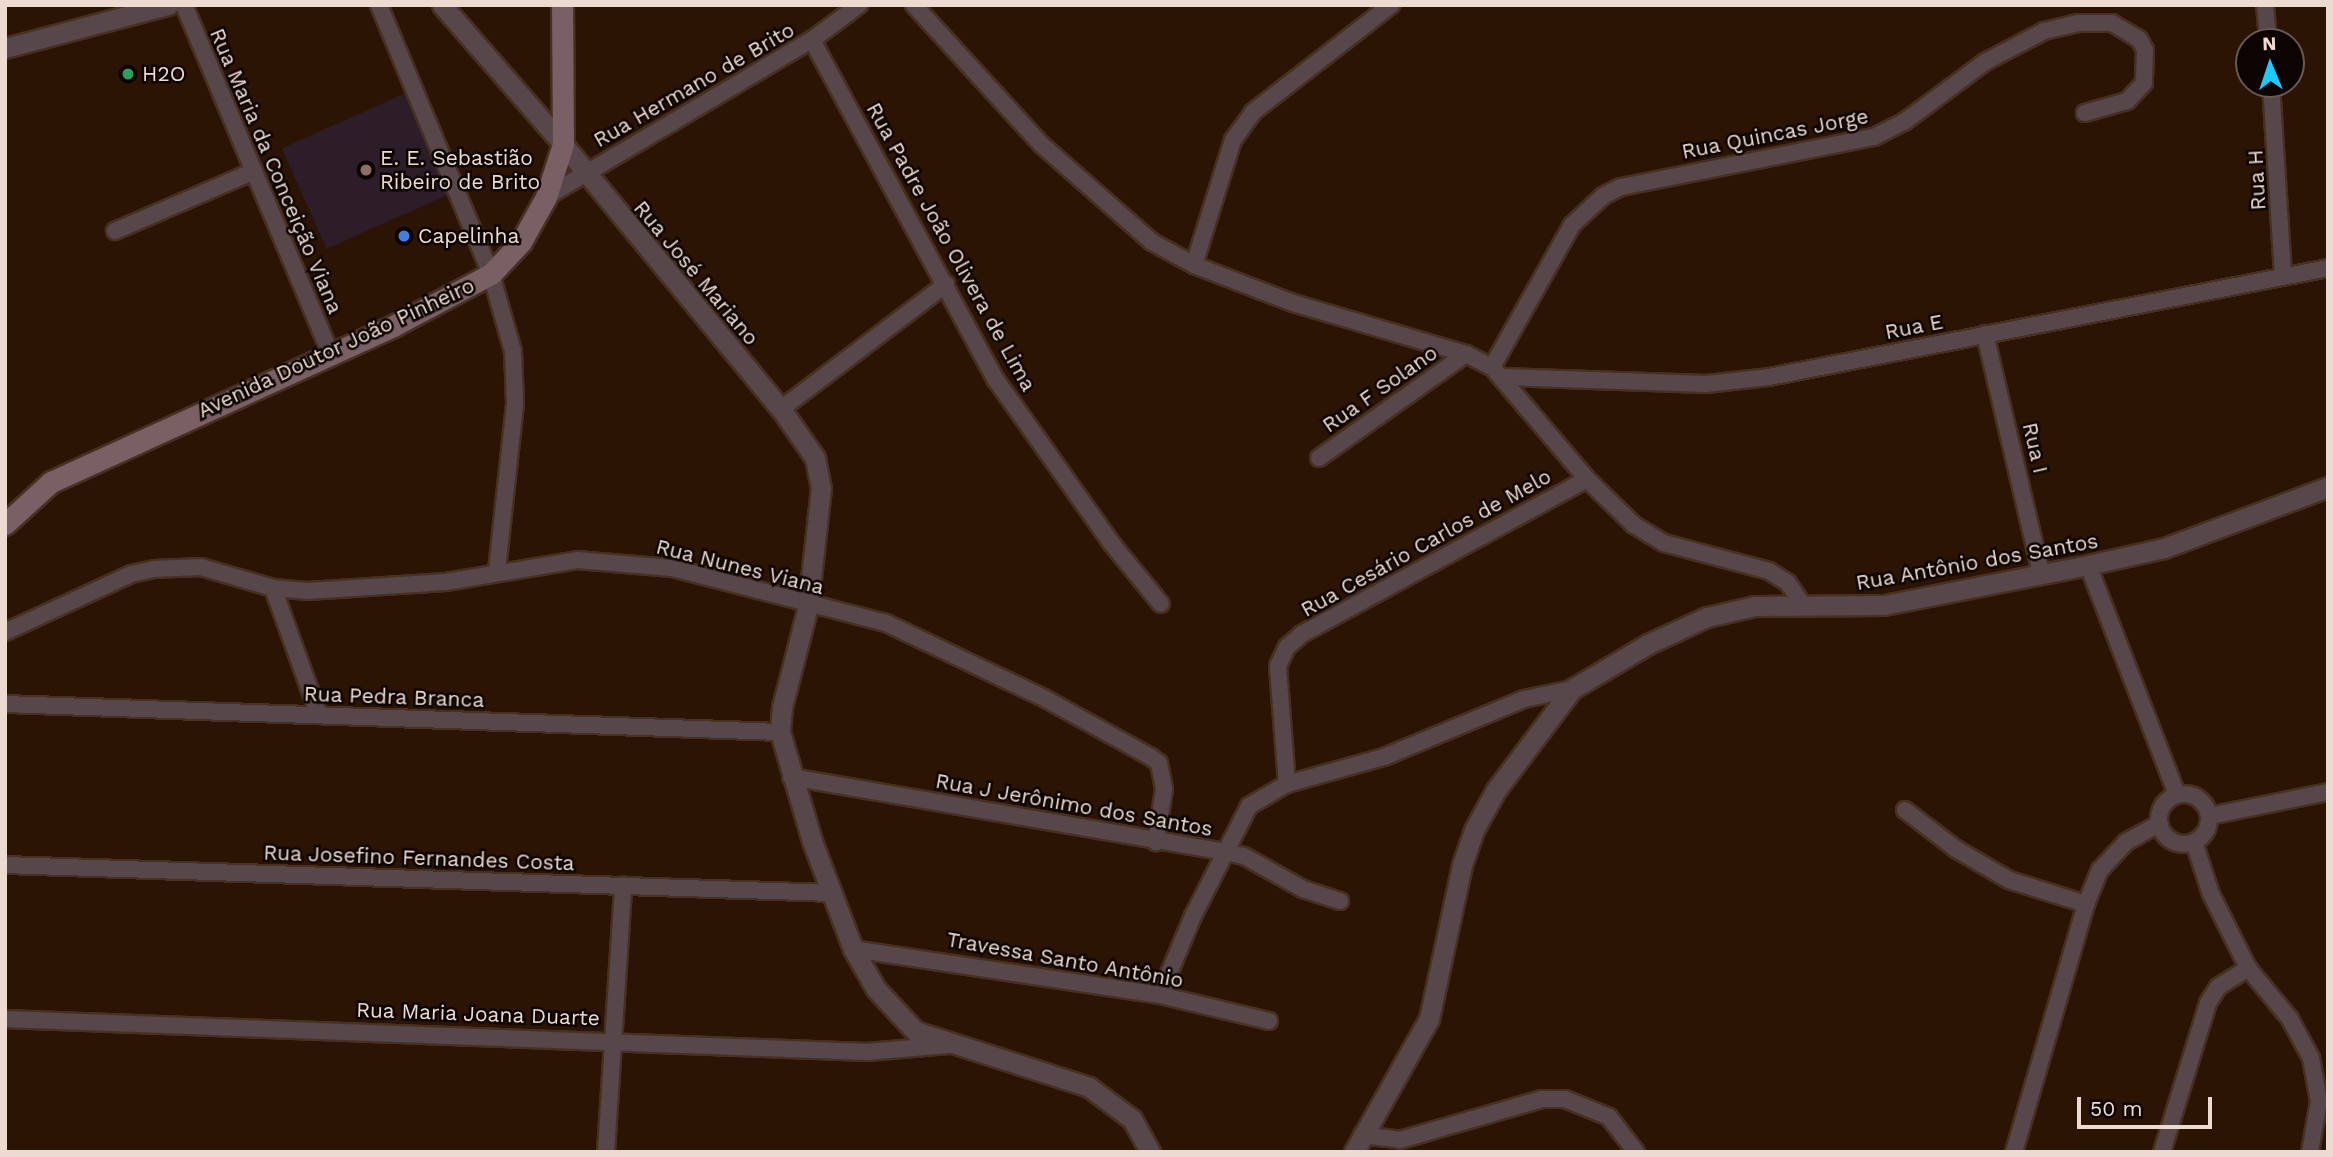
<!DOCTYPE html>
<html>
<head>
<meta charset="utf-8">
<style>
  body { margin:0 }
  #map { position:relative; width:2333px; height:1157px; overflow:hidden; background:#2c1404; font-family:"Work Sans",sans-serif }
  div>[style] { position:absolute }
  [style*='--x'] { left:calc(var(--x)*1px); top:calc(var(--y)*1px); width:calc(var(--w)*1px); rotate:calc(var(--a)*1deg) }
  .education>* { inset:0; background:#2c1d29; transform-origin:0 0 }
  .roads { filter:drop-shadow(2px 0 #473021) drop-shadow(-2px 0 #473021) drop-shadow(0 2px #473021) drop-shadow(0 -2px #473021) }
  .minor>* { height:16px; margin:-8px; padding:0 8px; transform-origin:8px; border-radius:8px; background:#57474a }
  .minor>.ring { margin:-8px; padding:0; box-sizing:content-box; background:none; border:16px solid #57474a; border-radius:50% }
  .tertiary>* { height:19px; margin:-9.5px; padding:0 9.5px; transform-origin:9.5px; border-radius:9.5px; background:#57474a }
  .secondary>* { height:21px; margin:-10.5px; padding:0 10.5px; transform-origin:10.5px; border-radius:10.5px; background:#786065 }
  .dots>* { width:19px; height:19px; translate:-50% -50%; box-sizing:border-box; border:4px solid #0d0401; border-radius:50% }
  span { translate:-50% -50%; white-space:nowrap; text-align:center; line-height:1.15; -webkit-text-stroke:5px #0d0401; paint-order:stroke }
  .poi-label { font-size:21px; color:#eddbd1 }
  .left { translate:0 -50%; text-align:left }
  .street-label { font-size:21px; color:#eddbd1 }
  .frame { position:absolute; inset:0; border:7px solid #eddbd1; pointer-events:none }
  .north { position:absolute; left:2235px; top:28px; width:70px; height:70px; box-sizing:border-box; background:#0d0401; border:2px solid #675a54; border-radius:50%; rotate:358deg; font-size:19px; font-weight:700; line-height:28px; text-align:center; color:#eddbd1 }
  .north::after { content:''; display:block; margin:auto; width:24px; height:32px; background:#1dc9fd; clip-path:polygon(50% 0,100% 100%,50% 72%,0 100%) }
  .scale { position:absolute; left:2077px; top:1097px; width:135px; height:32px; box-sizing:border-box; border:4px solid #eddbd1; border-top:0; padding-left:9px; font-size:21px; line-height:24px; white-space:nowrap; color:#eddbd1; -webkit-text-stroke:5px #0d0401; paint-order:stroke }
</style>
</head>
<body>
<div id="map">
  <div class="education">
    <div style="left:406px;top:93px;width:110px;height:136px;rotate:66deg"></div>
  </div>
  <div class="roads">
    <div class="minor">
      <div style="--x:184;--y:5;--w:377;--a:67.2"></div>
      <div style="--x:379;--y:5;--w:291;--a:67.4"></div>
      <div style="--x:491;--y:274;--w:80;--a:74.1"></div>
      <div style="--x:513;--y:351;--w:53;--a:87.8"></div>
      <div style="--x:515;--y:404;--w:168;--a:96.2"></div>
      <div style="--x:914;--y:5;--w:190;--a:47.6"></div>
      <div style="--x:1042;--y:145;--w:147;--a:41.4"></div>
      <div style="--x:1152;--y:242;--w:48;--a:28.7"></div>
      <div style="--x:1194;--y:265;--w:106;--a:21"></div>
      <div style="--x:1293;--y:303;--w:180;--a:16.4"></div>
      <div style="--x:1466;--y:354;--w:29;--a:27"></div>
      <div style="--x:1492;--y:367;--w:147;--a:49.7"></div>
      <div style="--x:1587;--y:479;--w:66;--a:44.4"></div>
      <div style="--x:1634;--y:525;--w:35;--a:31"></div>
      <div style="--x:1664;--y:543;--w:109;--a:14.9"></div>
      <div style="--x:1769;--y:571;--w:22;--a:32"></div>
      <div style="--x:1788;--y:583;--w:27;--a:56"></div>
      <div style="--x:2265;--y:5;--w:37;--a:85"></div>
      <div style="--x:812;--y:40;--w:387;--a:61.6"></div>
      <div style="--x:996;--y:380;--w:201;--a:54.7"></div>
      <div style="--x:1112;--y:544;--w:77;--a:50.8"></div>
      <div style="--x:2271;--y:84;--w:191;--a:86.4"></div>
      <div style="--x:546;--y:197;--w:309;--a:-30.6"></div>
      <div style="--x:812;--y:40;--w:59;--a:-36.7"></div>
      <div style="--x:115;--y:231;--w:151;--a:-23.3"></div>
      <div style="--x:1194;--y:265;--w:131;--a:-72.7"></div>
      <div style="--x:1233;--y:140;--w:34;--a:-54"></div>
      <div style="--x:1253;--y:112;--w:175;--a:-37.8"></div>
      <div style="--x:1985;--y:334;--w:244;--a:76.8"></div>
      <div style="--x:1492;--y:367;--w:163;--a:-60.6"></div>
      <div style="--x:1572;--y:225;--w:42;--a:-43.1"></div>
      <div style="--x:1603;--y:196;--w:20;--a:-27"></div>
      <div style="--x:1621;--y:187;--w:258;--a:-11.2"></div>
      <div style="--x:1874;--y:137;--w:34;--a:-27"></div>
      <div style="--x:1904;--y:122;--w:101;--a:-36.5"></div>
      <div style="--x:1985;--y:62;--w:67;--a:-27.7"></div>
      <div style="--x:2044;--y:31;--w:35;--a:-13"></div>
      <div style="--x:2078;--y:23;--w:34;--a:0"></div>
      <div style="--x:2112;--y:23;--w:31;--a:31"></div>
      <div style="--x:2139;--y:39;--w:13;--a:61"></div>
      <div style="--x:2145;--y:50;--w:33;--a:92"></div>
      <div style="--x:2144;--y:83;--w:25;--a:133"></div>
      <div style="--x:2127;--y:101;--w:44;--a:164.1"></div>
      <div style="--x:1504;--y:377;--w:202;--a:2"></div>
      <div style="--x:1706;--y:384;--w:63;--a:-6.3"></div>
      <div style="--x:1769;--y:377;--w:570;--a:-11.03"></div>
      <div style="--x:781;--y:409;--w:207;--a:-37.1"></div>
      <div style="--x:1319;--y:458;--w:180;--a:-35.3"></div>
      <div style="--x:2088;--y:565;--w:246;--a:68.8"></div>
      <div style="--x:273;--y:588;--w:135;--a:70.1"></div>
      <div style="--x:5;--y:632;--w:139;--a:-24.7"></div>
      <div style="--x:131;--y:574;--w:24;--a:-12"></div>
      <div style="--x:154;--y:569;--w:47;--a:-2.4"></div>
      <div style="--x:201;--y:567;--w:75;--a:16.3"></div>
      <div style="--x:273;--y:588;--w:35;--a:5"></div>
      <div style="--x:308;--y:591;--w:138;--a:-3.7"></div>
      <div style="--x:446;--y:582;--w:133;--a:-9.5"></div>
      <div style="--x:577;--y:560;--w:95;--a:4.8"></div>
      <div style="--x:672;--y:568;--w:221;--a:14.4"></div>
      <div style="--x:886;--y:623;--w:175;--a:25.4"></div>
      <div style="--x:1044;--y:698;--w:122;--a:28.9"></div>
      <div style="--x:1151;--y:757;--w:10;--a:37"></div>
      <div style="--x:1159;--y:763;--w:26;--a:79"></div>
      <div style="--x:1164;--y:789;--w:54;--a:98.6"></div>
      <div style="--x:5;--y:704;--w:776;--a:2.07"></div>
      <div style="--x:791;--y:777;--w:439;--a:9.8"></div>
      <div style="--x:1224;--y:852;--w:20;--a:11"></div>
      <div style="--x:1244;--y:856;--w:68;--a:29.2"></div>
      <div style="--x:1303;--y:889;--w:39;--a:18"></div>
      <div style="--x:1287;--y:784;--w:118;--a:-94.4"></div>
      <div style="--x:1278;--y:666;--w:21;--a:-65"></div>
      <div style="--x:1287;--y:647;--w:20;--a:-41"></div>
      <div style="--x:1302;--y:634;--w:324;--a:-28.5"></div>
      <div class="ring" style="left:2159px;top:794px;width:34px;height:34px"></div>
      <div style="--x:1905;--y:810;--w:64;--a:37.4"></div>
      <div style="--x:1956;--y:849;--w:61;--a:30.3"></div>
      <div style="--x:2009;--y:880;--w:81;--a:17.3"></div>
      <div style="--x:2209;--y:816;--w:121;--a:-11.4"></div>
      <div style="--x:2194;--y:842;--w:55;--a:71.9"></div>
      <div style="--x:2211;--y:894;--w:83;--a:63.4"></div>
      <div style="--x:2248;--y:968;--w:66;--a:50.5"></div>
      <div style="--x:2290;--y:1019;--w:44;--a:61.7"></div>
      <div style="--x:2311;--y:1058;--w:44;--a:79.5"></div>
      <div style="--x:2319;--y:1101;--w:52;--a:100"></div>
      <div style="--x:5;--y:865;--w:827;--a:1.94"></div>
      <div style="--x:853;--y:949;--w:310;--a:8.5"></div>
      <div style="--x:1160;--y:995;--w:112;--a:13.4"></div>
      <div style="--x:1160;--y:995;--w:86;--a:-67.3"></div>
      <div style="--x:1193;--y:916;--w:123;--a:-63"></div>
      <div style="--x:1249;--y:806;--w:44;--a:-30.1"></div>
      <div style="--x:1287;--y:784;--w:101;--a:-15.6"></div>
      <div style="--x:1384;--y:757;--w:152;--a:-22.5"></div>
      <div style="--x:1524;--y:699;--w:49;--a:-11.8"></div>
      <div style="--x:5;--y:1019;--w:863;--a:2.19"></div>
      <div style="--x:867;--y:1052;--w:82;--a:-4.9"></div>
      <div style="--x:1362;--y:1135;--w:38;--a:7"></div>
      <div style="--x:1400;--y:1140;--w:148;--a:-16.1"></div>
      <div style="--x:1542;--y:1099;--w:23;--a:0"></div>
      <div style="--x:1565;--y:1099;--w:48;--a:22.2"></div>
      <div style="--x:1609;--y:1117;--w:44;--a:52.4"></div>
      <div style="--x:606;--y:1152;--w:267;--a:-86.3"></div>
      <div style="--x:2014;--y:1152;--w:258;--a:-73.8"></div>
      <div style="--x:2086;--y:904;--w:37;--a:-68"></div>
      <div style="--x:2100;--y:870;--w:38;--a:-47"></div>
      <div style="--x:2126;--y:842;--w:38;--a:-29"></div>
      <div style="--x:2162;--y:1152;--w:156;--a:-72.8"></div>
      <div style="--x:2208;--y:1003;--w:19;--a:-58"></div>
      <div style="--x:2218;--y:987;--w:36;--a:-32"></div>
    </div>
    <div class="tertiary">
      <div style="--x:442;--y:5;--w:184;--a:49"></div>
      <div style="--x:563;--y:144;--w:343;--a:50.6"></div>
      <div style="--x:781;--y:409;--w:60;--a:55.2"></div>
      <div style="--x:815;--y:458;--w:31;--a:79"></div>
      <div style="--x:821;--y:488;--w:119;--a:96.3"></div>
      <div style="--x:808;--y:606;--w:104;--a:104.4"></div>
      <div style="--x:782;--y:707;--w:25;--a:95"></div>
      <div style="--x:780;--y:732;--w:114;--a:73.6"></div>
      <div style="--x:812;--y:841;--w:116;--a:69.2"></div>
      <div style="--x:853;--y:949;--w:46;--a:60.1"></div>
      <div style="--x:876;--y:989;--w:57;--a:47.1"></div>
      <div style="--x:915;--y:1031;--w:183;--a:17.8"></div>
      <div style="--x:1089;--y:1087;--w:54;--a:36.7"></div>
      <div style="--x:1132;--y:1119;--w:38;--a:61"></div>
      <div style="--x:5;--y:48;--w:169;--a:-14.8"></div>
      <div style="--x:1354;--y:1152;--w:153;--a:-60.6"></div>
      <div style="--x:1429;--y:1019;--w:157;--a:-77.9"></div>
      <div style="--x:1462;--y:865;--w:37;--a:-71"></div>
      <div style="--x:1474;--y:830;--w:46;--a:-61.2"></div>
      <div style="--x:1496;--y:790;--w:126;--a:-53"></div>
      <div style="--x:1572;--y:689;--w:88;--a:-30.6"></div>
      <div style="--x:1648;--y:644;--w:65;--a:-24.6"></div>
      <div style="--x:1707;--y:617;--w:49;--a:-12.9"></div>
      <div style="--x:1755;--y:606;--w:129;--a:-0.4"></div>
      <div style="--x:1884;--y:605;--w:208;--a:-11.1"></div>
      <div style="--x:2088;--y:565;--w:78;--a:-12.6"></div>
      <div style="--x:2164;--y:548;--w:175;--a:-20.4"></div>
    </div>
    <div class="secondary">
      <div style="--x:5;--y:524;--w:62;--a:-42.4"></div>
      <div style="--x:51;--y:482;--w:378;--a:-24.5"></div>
      <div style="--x:395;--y:325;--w:109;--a:-28"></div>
      <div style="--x:491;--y:274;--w:44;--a:-46.8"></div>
      <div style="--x:521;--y:242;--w:51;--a:-60.9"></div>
      <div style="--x:546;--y:197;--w:56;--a:-72.2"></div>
      <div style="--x:563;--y:144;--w:139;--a:-90.4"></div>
    </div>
  </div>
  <div class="dots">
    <div style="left:128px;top:74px;background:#2e9e5b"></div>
    <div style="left:366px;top:170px;background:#8d6e63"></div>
    <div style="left:404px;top:236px;background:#3f7fe0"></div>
  </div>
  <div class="poi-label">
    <span class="left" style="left:142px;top:74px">H2O</span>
    <span class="left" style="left:380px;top:170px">E. E. Sebastião<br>Ribeiro de Brito</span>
    <span class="left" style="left:418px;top:236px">Capelinha</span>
  </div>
  <div class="street-label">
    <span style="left:694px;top:85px;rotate:-30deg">Rua Hermano de Brito</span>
    <span style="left:1775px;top:134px;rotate:-11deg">Rua Quincas Jorge</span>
    <span style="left:276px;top:171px;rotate:67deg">Rua Maria da Conceição Viana</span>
    <span style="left:2257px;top:180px;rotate:-93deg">Rua H</span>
    <span style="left:951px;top:247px;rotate:61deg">Rua Padre João Olivera de Lima</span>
    <span style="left:696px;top:273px;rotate:50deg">Rua José Mariano</span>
    <span style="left:1914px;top:327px;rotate:-11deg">Rua E</span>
    <span style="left:336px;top:348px;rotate:-25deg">Avenida Doutor João Pinheiro</span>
    <span style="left:1380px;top:389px;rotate:-35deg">Rua F Solano</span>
    <span style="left:2035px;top:448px;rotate:77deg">Rua I</span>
    <span style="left:1426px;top:543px;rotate:-29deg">Rua Cesário Carlos de Melo</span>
    <span style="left:1977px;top:562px;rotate:-10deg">Rua Antônio dos Santos</span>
    <span style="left:740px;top:567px;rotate:14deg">Rua Nunes Viana</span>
    <span style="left:394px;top:697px;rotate:2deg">Rua Pedra Branca</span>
    <span style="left:1074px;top:805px;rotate:10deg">Rua J Jerônimo dos Santos</span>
    <span style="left:419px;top:858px;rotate:2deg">Rua Josefino Fernandes Costa</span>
    <span style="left:1065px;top:960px;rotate:10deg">Travessa Santo Antônio</span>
    <span style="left:478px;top:1014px;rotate:2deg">Rua Maria Joana Duarte</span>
  </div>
  <div class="frame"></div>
  <div class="north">N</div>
  <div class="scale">50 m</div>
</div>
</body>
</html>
